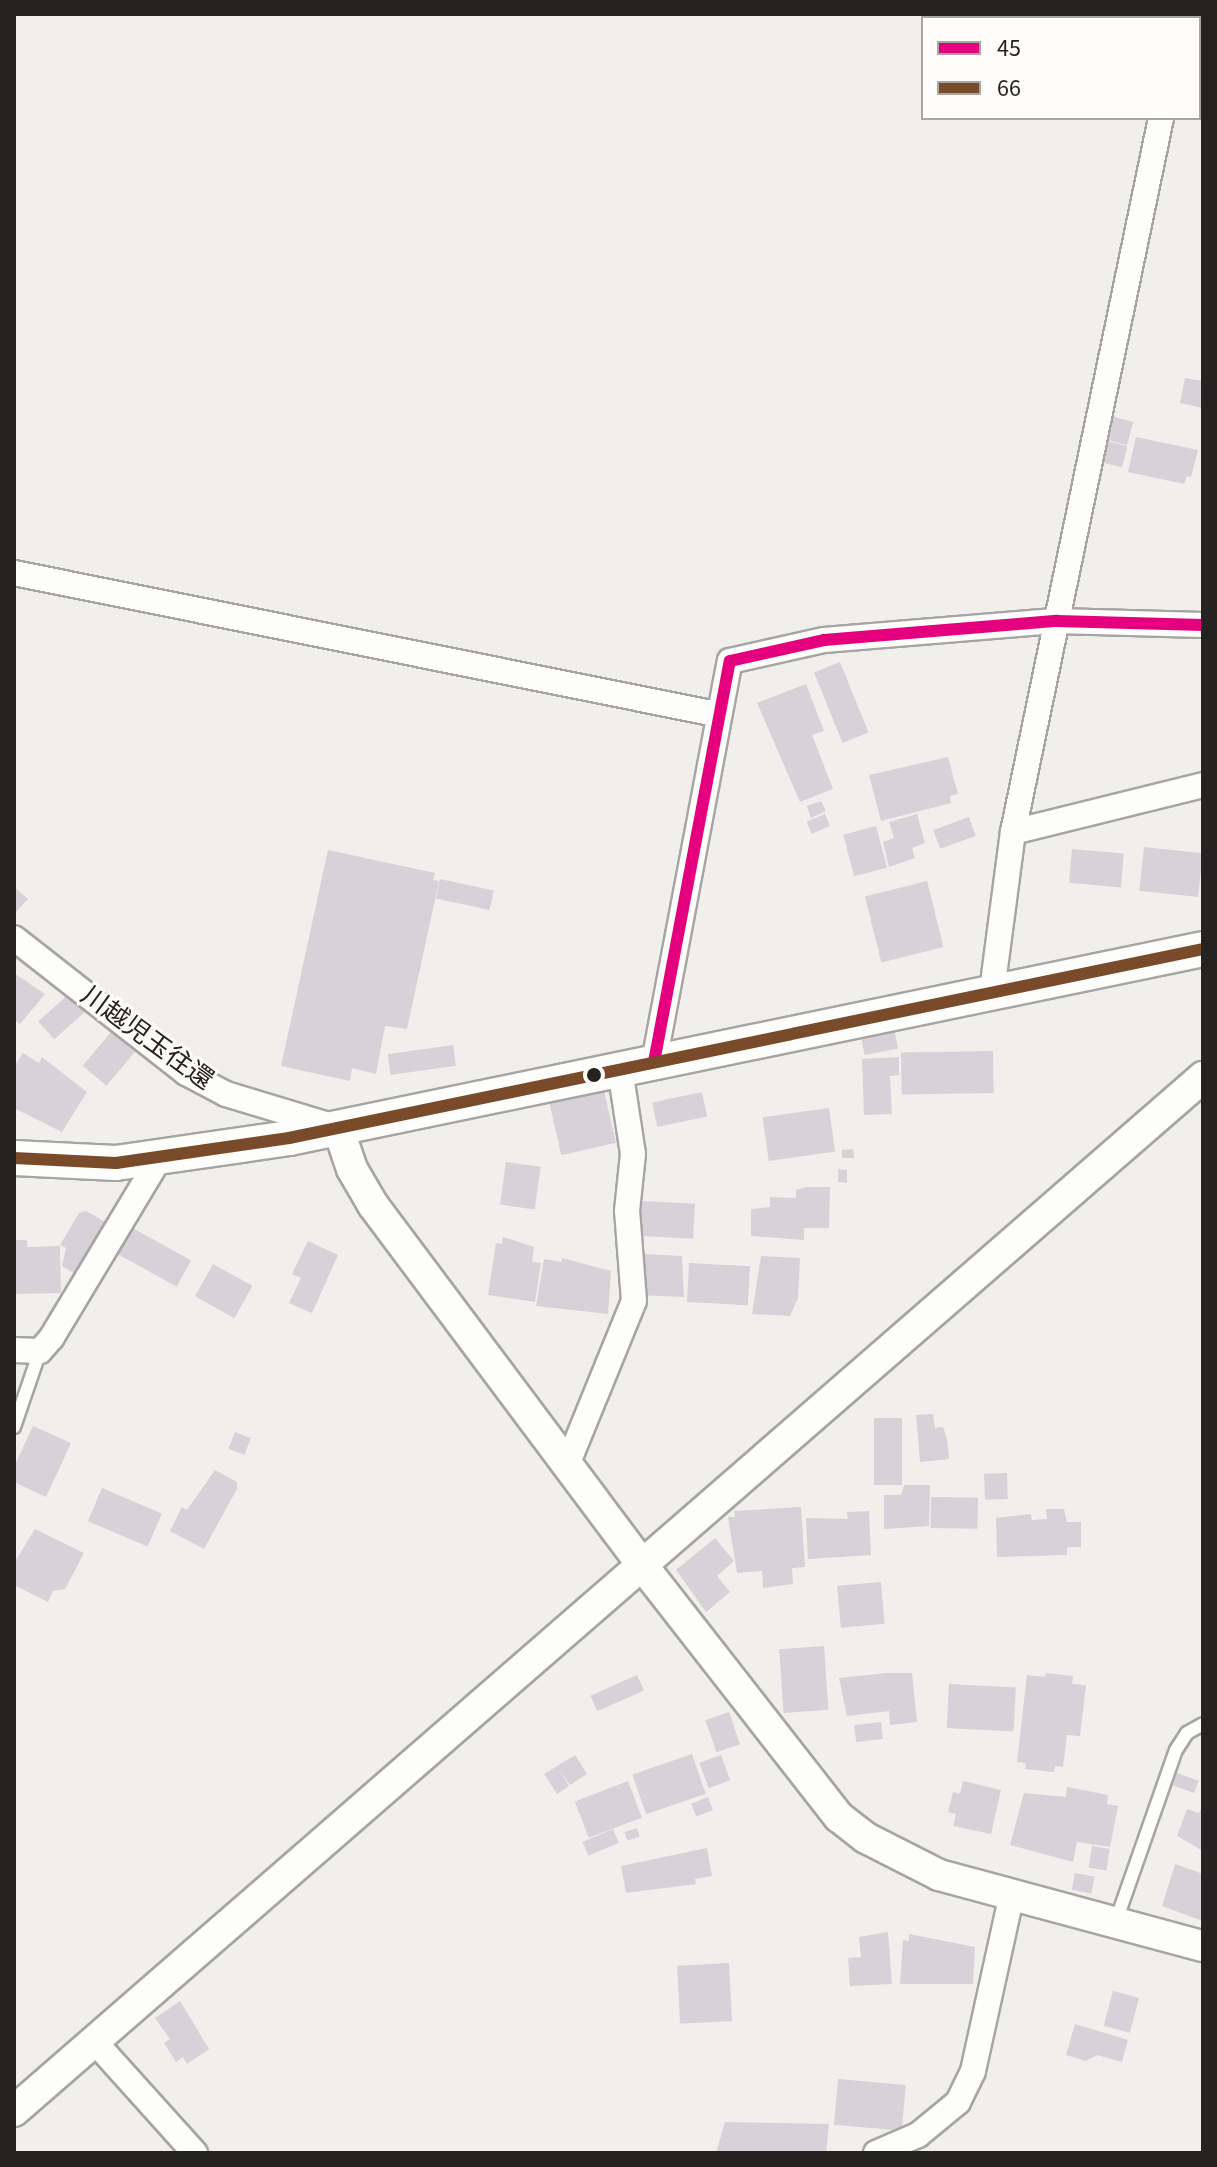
<!DOCTYPE html>
<html>
<head>
<meta charset="utf-8">
<style>
  body { margin:0 }
  #map { position:relative; width:1217px; height:2167px; overflow:hidden; background:#f1efeb; font-family:"Source Sans 3","Noto Sans JP",sans-serif }
  div>[style] { position:absolute }
  [style*='--x'] { left:calc(var(--x)*1px); top:calc(var(--y)*1px); width:calc(var(--w)*1px); rotate:calc(var(--a)*1deg) }
  .building>* { inset:0; background:#d7d1d9; transform-origin:0 0 }
  .roads { filter:drop-shadow(2px 0 #a6a5a2) drop-shadow(-2px 0 #a6a5a2) drop-shadow(0 2px #a6a5a2) drop-shadow(0 -2px #a6a5a2) }
  .service>* { height:12px; margin:-6px; padding:0 6px; transform-origin:6px; border-radius:6px; background:#fdfdfc }
  .minor>* { height:24px; margin:-12px; padding:0 12px; transform-origin:12px; border-radius:12px; background:#fdfdfc }
  .tertiary>* { height:30px; margin:-15px; padding:0 15px; transform-origin:15px; border-radius:15px; background:#fdfdfc }
  .secondary>* { height:34px; margin:-17px; padding:0 17px; transform-origin:17px; border-radius:17px; background:#fdfdfc }
  .bus-1>* { height:12px; margin:-6px; padding:0 6px; transform-origin:6px; border-radius:6px; background:#e5007d }
  .bus-2>* { height:12px; margin:-6px; padding:0 6px; transform-origin:6px; border-radius:6px; background:#7a4b2a }
  .dots>* { width:22px; height:22px; translate:-50% -50%; box-sizing:border-box; border:4px solid #fffdf9; border-radius:50% }
  span { translate:-50% -50%; white-space:nowrap; text-align:center; line-height:1.15; -webkit-text-stroke:6px #fffdf9; paint-order:stroke }
  .street-label { font-size:26px; color:#252321 }
  .frame { position:absolute; inset:0; border:16px solid #252321; pointer-events:none }
  .legend { position:absolute; left:921px; top:16px; width:280px; height:104px; box-sizing:border-box; background:#fffdf9; border:2px solid #a8a6a3; margin:0; padding:10px 14px; list-style:none; font-size:24px; color:#252321 }
  .legend li { display:flex; align-items:center; gap:16px; height:40px }
  .legend b { width:40px; border:2px solid #a8a6a3 }
</style>
</head>
<body>
<div id="map">
  <div class="building">
    <div style="clip-path:polygon(1185px 378px,1203px 381px,1203px 408px,1180px 403px)"></div>
    <div style="left:1111px;top:416px;width:23px;height:24px;rotate:15deg"></div>
    <div style="clip-path:polygon(1136px 437px,1198px 450px,1191px 477px,1187px 476px,1184px 484px,1128px 472px)"></div>
    <div style="left:1107px;top:441px;width:21px;height:22px;rotate:14deg"></div>
    <div style="left:840px;top:662px;width:76px;height:28px;rotate:68deg"></div>
    <div style="clip-path:polygon(806px 684px,824px 731px,812px 735px,833px 789px,800px 802px,757px 703px)"></div>
    <div style="clip-path:polygon(948px 757px,958px 794px,950px 796px,951px 803px,881px 821px,869px 775px)"></div>
    <div style="clip-path:polygon(821px 801px,826px 811px,811px 818px,807px 806px)"></div>
    <div style="left:825px;top:814px;width:13px;height:20px;rotate:67deg"></div>
    <div style="clip-path:polygon(917px 814px,925px 843px,912px 848px,915px 858px,889px 867px,883px 842px,894px 838px,889px 822px)"></div>
    <div style="left:969px;top:817px;width:20px;height:38px;rotate:70deg"></div>
    <div style="left:876px;top:826px;width:43px;height:34px;rotate:75deg"></div>
    <div style="left:1144px;top:847px;width:59px;height:44px;rotate:6deg"></div>
    <div style="left:1072px;top:849px;width:52px;height:34px;rotate:5deg"></div>
    <div style="clip-path:polygon(328px 850px,435px 873px,433px 880px,439px 881px,407px 1029px,385px 1026px,376px 1074px,352px 1068px,350px 1081px,281px 1066px)"></div>
    <div style="left:440px;top:879px;width:55px;height:20px;rotate:12deg"></div>
    <div style="left:927px;top:881px;width:68px;height:64px;rotate:76deg"></div>
    <div style="clip-path:polygon(14px 887px,28px 899px,14px 914px)"></div>
    <div style="clip-path:polygon(14px 973px,45px 994px,20px 1024px,14px 1020px)"></div>
    <div style="left:71px;top:992px;width:24px;height:44px;rotate:48deg"></div>
    <div style="left:894px;top:1028px;width:21px;height:34px;rotate:79deg"></div>
    <div style="left:111px;top:1032px;width:31px;height:44px;rotate:40deg"></div>
    <div style="left:453px;top:1045px;width:21px;height:66px;rotate:82deg"></div>
    <div style="left:993px;top:1051px;width:42px;height:92px;rotate:89deg"></div>
    <div style="clip-path:polygon(23px 1053px,39px 1063px,42px 1057px,87px 1092px,62px 1132px,14px 1108px,14px 1067px)"></div>
    <div style="clip-path:polygon(899px 1057px,899px 1075px,890px 1076px,892px 1114px,864px 1115px,862px 1059px)"></div>
    <div style="left:604px;top:1091px;width:53px;height:56px;rotate:77deg"></div>
    <div style="left:702px;top:1092px;width:25px;height:51px;rotate:78deg"></div>
    <div style="left:829px;top:1108px;width:44px;height:67px;rotate:82deg"></div>
    <div style="clip-path:polygon(853px 1149px,854px 1158px,842px 1158px,842px 1150px)"></div>
    <div style="left:506px;top:1162px;width:35px;height:43px;rotate:8deg"></div>
    <div style="clip-path:polygon(838px 1169px,847px 1170px,847px 1183px,838px 1182px)"></div>
    <div style="clip-path:polygon(806px 1187px,830px 1187px,829px 1228px,804px 1228px,804px 1240px,751px 1236px,751px 1209px,770px 1207px,770px 1197px,796px 1198px,796px 1190px)"></div>
    <div style="left:642px;top:1201px;width:53px;height:35px;rotate:3deg"></div>
    <div style="clip-path:polygon(86px 1211px,109px 1224px,79px 1276px,62px 1266px,66px 1248px,60px 1245px,79px 1213px)"></div>
    <div style="left:129px;top:1226px;width:71px;height:30px;rotate:29deg"></div>
    <div style="clip-path:polygon(503px 1237px,534px 1247px,532px 1262px,541px 1263px,535px 1302px,488px 1295px,496px 1243px,502px 1244px)"></div>
    <div style="clip-path:polygon(14px 1240px,27px 1240px,27px 1247px,60px 1246px,61px 1293px,14px 1294px)"></div>
    <div style="clip-path:polygon(308px 1241px,338px 1255px,312px 1313px,289px 1303px,301px 1278px,292px 1274px)"></div>
    <div style="clip-path:polygon(645px 1254px,682px 1256px,684px 1297px,639px 1295px)"></div>
    <div style="clip-path:polygon(761px 1256px,800px 1258px,798px 1298px,790px 1316px,752px 1314px)"></div>
    <div style="clip-path:polygon(562px 1258px,611px 1271px,608px 1314px,536px 1306px,544px 1259px,561px 1262px)"></div>
    <div style="left:689px;top:1263px;width:61px;height:39px;rotate:3deg"></div>
    <div style="left:213px;top:1264px;width:45px;height:37px;rotate:29deg"></div>
    <div style="clip-path:polygon(933px 1414px,935px 1428px,943px 1427px,947px 1438px,949px 1459px,920px 1462px,916px 1415px)"></div>
    <div style="left:874px;top:1418px;width:28px;height:67px"></div>
    <div style="clip-path:polygon(33px 1426px,71px 1443px,46px 1497px,14px 1482px,14px 1467px)"></div>
    <div style="left:235px;top:1432px;width:17px;height:18px;rotate:21deg"></div>
    <div style="clip-path:polygon(215px 1470px,237px 1482px,237px 1489px,204px 1549px,170px 1531px,182px 1507px,187px 1510px)"></div>
    <div style="left:1007px;top:1473px;width:26px;height:23px;rotate:88deg"></div>
    <div style="clip-path:polygon(904px 1485px,930px 1485px,929px 1526px,884px 1529px,884px 1495px,901px 1495px)"></div>
    <div style="left:102px;top:1488px;width:65px;height:36px;rotate:23deg"></div>
    <div style="left:931px;top:1497px;width:47px;height:31px;rotate:1deg"></div>
    <div style="clip-path:polygon(801px 1507px,805px 1567px,792px 1568px,793px 1584px,763px 1588px,762px 1571px,737px 1573px,728px 1517px,735px 1517px,734px 1511px)"></div>
    <div style="clip-path:polygon(1046px 1509px,1064px 1509px,1067px 1522px,1081px 1522px,1081px 1547px,1067px 1547px,1067px 1555px,997px 1557px,996px 1518px,1031px 1514px,1032px 1520px,1047px 1519px)"></div>
    <div style="clip-path:polygon(869px 1511px,871px 1555px,808px 1559px,806px 1518px,848px 1519px,847px 1512px)"></div>
    <div style="clip-path:polygon(35px 1529px,84px 1553px,65px 1589px,53px 1591px,48px 1602px,14px 1585px,14px 1563px)"></div>
    <div style="clip-path:polygon(715px 1538px,734px 1561px,717px 1576px,730px 1592px,706px 1612px,676px 1570px)"></div>
    <div style="left:881px;top:1582px;width:42px;height:44px;rotate:85deg"></div>
    <div style="left:824px;top:1646px;width:64px;height:45px;rotate:86deg"></div>
    <div style="clip-path:polygon(886px 1673px,912px 1673px,917px 1722px,890px 1725px,889px 1711px,847px 1716px,839px 1678px)"></div>
    <div style="clip-path:polygon(1046px 1673px,1073px 1676px,1072px 1684px,1086px 1685px,1080px 1736px,1067px 1735px,1063px 1767px,1055px 1766px,1054px 1772px,1025px 1769px,1026px 1763px,1017px 1762px,1027px 1675px,1045px 1677px)"></div>
    <div style="left:637px;top:1675px;width:17px;height:51px;rotate:66deg"></div>
    <div style="left:949px;top:1684px;width:67px;height:44px;rotate:3deg"></div>
    <div style="left:729px;top:1712px;width:34px;height:25px;rotate:71deg"></div>
    <div style="left:881px;top:1722px;width:17px;height:27px;rotate:83deg"></div>
    <div style="left:692px;top:1754px;width:42px;height:63px;rotate:71deg"></div>
    <div style="clip-path:polygon(575px 1755px,587px 1774px,570px 1785px,560px 1770px,569px 1786px,557px 1794px,544px 1774px)"></div>
    <div style="left:721px;top:1755px;width:27px;height:23px;rotate:70deg"></div>
    <div style="left:1177px;top:1773px;width:23px;height:13px;rotate:20deg"></div>
    <div style="left:628px;top:1781px;width:39px;height:57px;rotate:69deg"></div>
    <div style="clip-path:polygon(963px 1781px,1001px 1790px,991px 1834px,953px 1826px,956px 1814px,948px 1812px,953px 1792px,960px 1794px)"></div>
    <div style="clip-path:polygon(1067px 1787px,1108px 1795px,1107px 1804px,1118px 1806px,1110px 1847px,1077px 1842px,1073px 1862px,1010px 1845px,1024px 1793px,1066px 1797px)"></div>
    <div style="left:708px;top:1797px;width:14px;height:18px;rotate:69deg"></div>
    <div style="clip-path:polygon(1203px 1804px,1203px 1851px,1177px 1836px,1187px 1809px,1199px 1813px)"></div>
    <div style="left:637px;top:1828px;width:9px;height:13px;rotate:72deg"></div>
    <div style="left:613px;top:1829px;width:15px;height:33px;rotate:67deg"></div>
    <div style="left:1092px;top:1846px;width:18px;height:22px;rotate:9deg"></div>
    <div style="clip-path:polygon(707px 1848px,712px 1876px,695px 1879px,696px 1884px,626px 1893px,621px 1866px)"></div>
    <div style="clip-path:polygon(1175px 1864px,1203px 1874px,1203px 1921px,1162px 1906px)"></div>
    <div style="left:1075px;top:1873px;width:20px;height:17px;rotate:11deg"></div>
    <div style="clip-path:polygon(888px 1932px,892px 1984px,850px 1986px,848px 1958px,861px 1957px,859px 1937px)"></div>
    <div style="clip-path:polygon(909px 1934px,975px 1947px,973px 1984px,900px 1984px,903px 1940px,909px 1941px)"></div>
    <div style="left:729px;top:1963px;width:58px;height:52px;rotate:87deg"></div>
    <div style="left:1113px;top:1991px;width:27px;height:36px;rotate:15deg"></div>
    <div style="clip-path:polygon(180px 2001px,209px 2049px,187px 2064px,183px 2057px,176px 2062px,164px 2043px,170px 2039px,155px 2018px)"></div>
    <div style="clip-path:polygon(1075px 2024px,1128px 2040px,1122px 2062px,1097px 2055px,1086px 2061px,1066px 2055px)"></div>
    <div style="left:838px;top:2079px;width:68px;height:46px;rotate:5deg"></div>
    <div style="clip-path:polygon(725px 2122px,829px 2124px,826px 2153px,716px 2153px)"></div>
  </div>
  <div class="roads">
    <div class="service">
      <div style="--x:14;--y:1427;--w:80;--a:-71.1"></div>
      <div style="--x:1116;--y:1921;--w:181;--a:-70.7"></div>
      <div style="--x:1176;--y:1750;--w:20;--a:-57"></div>
      <div style="--x:1187;--y:1733;--w:18;--a:-29"></div>
    </div>
    <div class="minor">
      <div style="--x:1199;--y:36;--w:4;--a:0"></div>
      <div style="--x:14;--y:573;--w:716;--a:11.36"></div>
      <div style="--x:1013;--y:832;--w:196;--a:-13.9"></div>
      <div style="--x:14;--y:938;--w:219;--a:38.1"></div>
      <div style="--x:186;--y:1073;--w:45;--a:27.7"></div>
      <div style="--x:226;--y:1094;--w:114;--a:16.8"></div>
      <div style="--x:992;--y:991;--w:160;--a:-82.5"></div>
      <div style="--x:1013;--y:832;--w:729;--a:-78.29"></div>
      <div style="--x:654;--y:1062;--w:408;--a:-79.3"></div>
      <div style="--x:730;--y:661;--w:96;--a:-12.6"></div>
      <div style="--x:824;--y:640;--w:234;--a:-4.7"></div>
      <div style="--x:1057;--y:621;--w:146;--a:1.6"></div>
      <div style="--x:14;--y:1350;--w:26;--a:2"></div>
      <div style="--x:40;--y:1351;--w:18;--a:-49"></div>
      <div style="--x:52;--y:1337;--w:208;--a:-59"></div>
      <div style="--x:567;--y:1465;--w:177;--a:-67.8"></div>
      <div style="--x:634;--y:1301;--w:90;--a:-94.4"></div>
      <div style="--x:627;--y:1211;--w:57;--a:-84"></div>
      <div style="--x:633;--y:1154;--w:86;--a:-98.7"></div>
      <div style="--x:94;--y:2041;--w:151;--a:48"></div>
      <div style="--x:876;--y:2153;--w:46;--a:-23.2"></div>
      <div style="--x:918;--y:2135;--w:52;--a:-39.5"></div>
      <div style="--x:958;--y:2102;--w:34;--a:-64"></div>
      <div style="--x:973;--y:2071;--w:181;--a:-77.6"></div>
    </div>
    <div class="tertiary">
      <div style="--x:338;--y:1128;--w:43;--a:71.1"></div>
      <div style="--x:352;--y:1169;--w:42;--a:59.7"></div>
      <div style="--x:373;--y:1205;--w:449;--a:53.2"></div>
      <div style="--x:642;--y:1565;--w:320;--a:52"></div>
      <div style="--x:839;--y:1817;--w:34;--a:38"></div>
      <div style="--x:866;--y:1838;--w:82;--a:26.9"></div>
      <div style="--x:939;--y:1875;--w:273;--a:15.1"></div>
      <div style="--x:14;--y:2111;--w:1576;--a:-41.01"></div>
    </div>
    <div class="secondary">
      <div style="--x:14;--y:1158;--w:102;--a:2.8"></div>
      <div style="--x:116;--y:1163;--w:175;--a:-8.2"></div>
      <div style="--x:289;--y:1138;--w:933;--a:-11.68"></div>
    </div>
  </div>
  <div class="bus-1">
    <div style="--x:654;--y:1062;--w:408;--a:-79.3"></div>
    <div style="--x:730;--y:661;--w:96;--a:-12.6"></div>
    <div style="--x:824;--y:640;--w:234;--a:-4.7"></div>
    <div style="--x:1057;--y:621;--w:146;--a:1.6"></div>
  </div>
  <div class="bus-2">
    <div style="--x:14;--y:1158;--w:102;--a:2.8"></div>
    <div style="--x:116;--y:1163;--w:175;--a:-8.2"></div>
    <div style="--x:289;--y:1138;--w:933;--a:-11.68"></div>
  </div>
  <div class="dots">
    <div style="left:594px;top:1075px;background:#252321"></div>
  </div>
  <div class="street-label">
    <span style="left:147px;top:1038px;rotate:36deg">川越児玉往還</span>
  </div>
  <div class="frame"></div>
  <ul class="legend">
  <li><b style="height:10px;background:#e5007d"></b>45</li>
  <li><b style="height:10px;background:#7a4b2a"></b>66</li>
  </ul>
</div>
</body>
</html>
